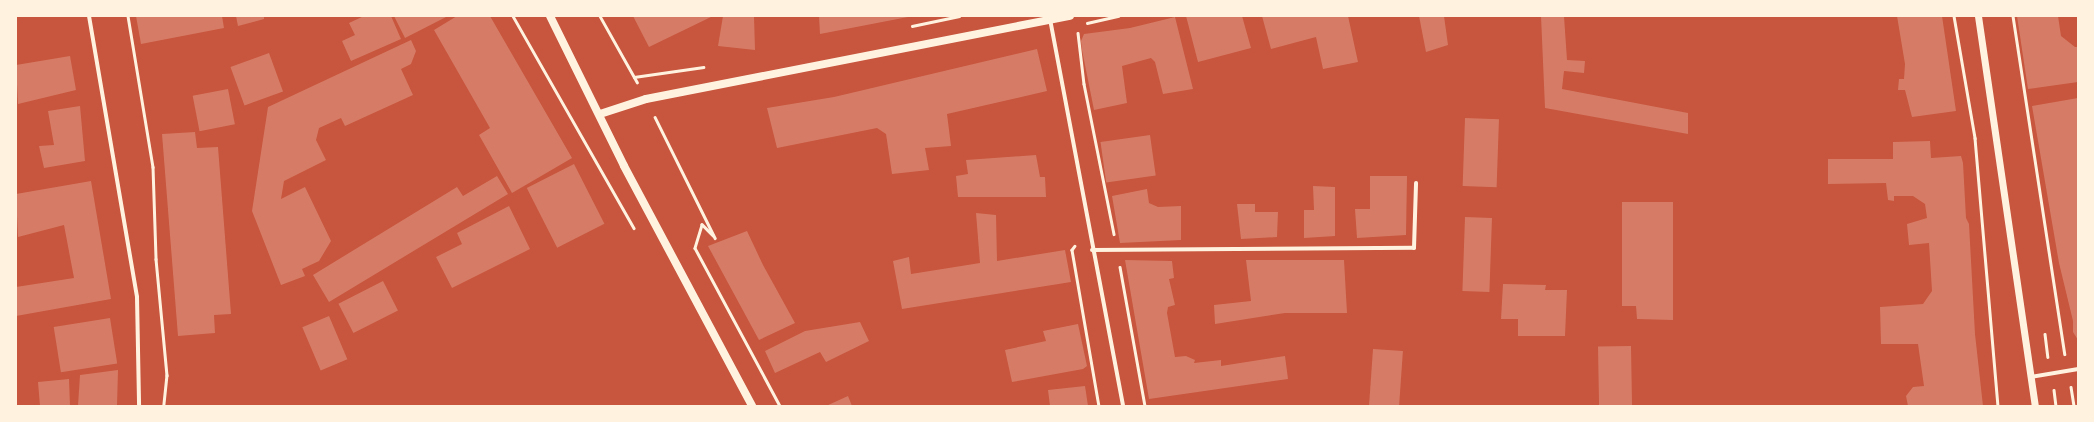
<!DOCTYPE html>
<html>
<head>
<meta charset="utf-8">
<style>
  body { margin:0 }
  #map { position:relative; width:2094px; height:422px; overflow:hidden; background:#c8553d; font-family:"Noto Sans",sans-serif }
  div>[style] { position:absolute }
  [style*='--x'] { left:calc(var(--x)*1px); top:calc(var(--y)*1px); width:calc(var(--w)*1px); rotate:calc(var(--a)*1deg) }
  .building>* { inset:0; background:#d67c66; transform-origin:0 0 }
  .path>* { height:2.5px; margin:-1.25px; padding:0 1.25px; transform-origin:1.25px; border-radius:1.25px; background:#fff3e0 }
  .minor>* { height:4px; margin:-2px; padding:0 2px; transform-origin:2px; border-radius:2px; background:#fff3e0 }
  .tertiary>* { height:7px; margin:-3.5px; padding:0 3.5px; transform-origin:3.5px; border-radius:3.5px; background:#fff3e0 }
  .secondary>* { height:8px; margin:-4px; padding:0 4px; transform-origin:4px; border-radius:4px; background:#fff3e0 }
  span { translate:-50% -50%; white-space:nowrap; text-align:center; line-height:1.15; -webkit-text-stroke:3px #fff3e0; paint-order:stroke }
  .frame { position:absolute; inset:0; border:17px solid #fff3e0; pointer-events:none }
</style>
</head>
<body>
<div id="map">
  <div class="building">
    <div style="clip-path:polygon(136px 16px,222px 16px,224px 28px,141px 44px)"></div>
    <div style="clip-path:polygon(236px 16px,264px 16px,264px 19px,238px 26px)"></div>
    <div style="clip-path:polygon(364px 16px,391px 16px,401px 39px,351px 61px,342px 41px,355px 35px,349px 23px)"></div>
    <div style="clip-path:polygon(394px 16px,448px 16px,405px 38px)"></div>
    <div style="clip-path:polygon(457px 16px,490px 16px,572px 158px,512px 193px,479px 135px,490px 128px,434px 30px)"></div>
    <div style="clip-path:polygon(633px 16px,713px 16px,649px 47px)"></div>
    <div style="clip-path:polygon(723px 16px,754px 16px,755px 50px,718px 46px)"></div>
    <div style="clip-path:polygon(819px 16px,908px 16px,908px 17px,820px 34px)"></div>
    <div style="clip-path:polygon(1186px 16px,1242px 16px,1251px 48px,1198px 62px)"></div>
    <div style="clip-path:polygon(1262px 16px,1348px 16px,1358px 62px,1323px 69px,1316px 37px,1271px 49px)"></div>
    <div style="clip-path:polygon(1419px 16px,1444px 16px,1448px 45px,1426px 52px)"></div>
    <div style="clip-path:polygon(1541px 16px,1564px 16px,1567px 60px,1585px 61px,1584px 73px,1564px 71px,1562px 89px,1688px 113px,1688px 134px,1545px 108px)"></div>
    <div style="clip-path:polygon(1897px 16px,1942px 16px,1956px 111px,1912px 117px,1905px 90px,1898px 90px,1899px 79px,1904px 79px,1905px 64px)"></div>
    <div style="clip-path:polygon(2017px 16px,2058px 16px,2061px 36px,2075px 47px,2078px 47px,2078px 82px,2028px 89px)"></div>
    <div style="clip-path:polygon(1175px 17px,1193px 89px,1163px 94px,1155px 62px,1151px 58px,1122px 66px,1127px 103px,1094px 110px,1082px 50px,1081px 41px,1084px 34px,1130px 28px)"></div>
    <div style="clip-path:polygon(411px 40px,416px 51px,411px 64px,401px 69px,413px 95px,345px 126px,341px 118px,319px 128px,316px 140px,326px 160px,284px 181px,281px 199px,305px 187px,331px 241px,319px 261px,302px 269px,305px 276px,281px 285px,252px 211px,268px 107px)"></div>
    <div style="clip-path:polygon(1037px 49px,1047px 91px,947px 114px,951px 146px,925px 148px,929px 170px,892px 174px,886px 134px,877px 128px,777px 148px,767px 108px,834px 97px)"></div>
    <div style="left:269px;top:53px;width:41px;height:41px;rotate:70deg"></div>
    <div style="clip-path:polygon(70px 56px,76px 90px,18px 104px,16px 65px)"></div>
    <div style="left:228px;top:89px;width:36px;height:36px;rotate:79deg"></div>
    <div style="clip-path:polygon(2078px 98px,2078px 340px,2073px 332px,2073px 321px,2059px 263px,2032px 106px)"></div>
    <div style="clip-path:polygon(80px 106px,85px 161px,44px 168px,39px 146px,54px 145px,48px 111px)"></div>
    <div style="left:1465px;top:118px;width:34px;height:68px;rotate:2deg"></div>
    <div style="clip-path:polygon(195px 132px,197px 148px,218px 147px,231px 314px,214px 315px,215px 333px,178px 336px,162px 134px)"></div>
    <div style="left:1150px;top:135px;width:41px;height:50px;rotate:82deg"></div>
    <div style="clip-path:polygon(1930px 141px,1931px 158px,1961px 156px,1963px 163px,1966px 218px,1969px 224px,1975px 334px,1983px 406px,1908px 406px,1906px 396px,1913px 387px,1924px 386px,1918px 344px,1881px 344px,1880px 307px,1923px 304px,1932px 291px,1929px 243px,1909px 245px,1907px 224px,1927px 218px,1925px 204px,1913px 196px,1894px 196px,1894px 201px,1888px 200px,1886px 183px,1828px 184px,1828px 159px,1893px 159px,1893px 142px)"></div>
    <div style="clip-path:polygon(1036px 155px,1040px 177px,1045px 177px,1046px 197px,958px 197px,956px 176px,968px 174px,966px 160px)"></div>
    <div style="left:574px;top:164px;width:67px;height:53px;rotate:63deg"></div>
    <div style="clip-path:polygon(497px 176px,508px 194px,329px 302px,313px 275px,457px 187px,463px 196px)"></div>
    <div style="clip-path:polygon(1370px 176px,1407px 176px,1406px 235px,1357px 238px,1355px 209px,1370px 209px)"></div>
    <div style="clip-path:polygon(91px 181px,111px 299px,16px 316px,16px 287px,74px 278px,64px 225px,18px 237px,16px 194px)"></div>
    <div style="clip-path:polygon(1313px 186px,1335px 187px,1335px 236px,1304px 238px,1304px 210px,1314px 210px)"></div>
    <div style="clip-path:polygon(1147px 189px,1149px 203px,1158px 207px,1181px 206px,1181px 240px,1120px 243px,1112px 196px)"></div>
    <div style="clip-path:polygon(1622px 202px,1673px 202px,1673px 320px,1637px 319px,1636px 306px,1622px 306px)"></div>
    <div style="clip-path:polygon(1237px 204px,1255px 204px,1255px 212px,1278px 212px,1277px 237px,1241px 239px)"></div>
    <div style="clip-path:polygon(509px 206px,530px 249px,452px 288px,436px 257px,462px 244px,457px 233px)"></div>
    <div style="clip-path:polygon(976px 213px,996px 215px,997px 261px,1065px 250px,1071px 282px,902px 309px,893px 261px,909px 257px,911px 274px,980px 263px)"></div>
    <div style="left:1465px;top:217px;width:27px;height:74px;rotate:2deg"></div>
    <div style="clip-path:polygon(747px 231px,763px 265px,795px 323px,759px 340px,708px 246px)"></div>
    <div style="clip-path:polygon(1125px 260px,1172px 261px,1174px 278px,1169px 279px,1175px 305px,1168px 307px,1167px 313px,1175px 357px,1186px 356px,1195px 360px,1194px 363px,1221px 360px,1221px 366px,1285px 356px,1288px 379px,1149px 399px)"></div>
    <div style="clip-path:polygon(1246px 260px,1344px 260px,1347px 313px,1285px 313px,1215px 324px,1214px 305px,1251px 301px)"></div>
    <div style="left:383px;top:281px;width:33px;height:50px;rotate:63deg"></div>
    <div style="clip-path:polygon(1503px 284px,1546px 285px,1545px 290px,1567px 290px,1565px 336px,1518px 336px,1518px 319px,1501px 319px)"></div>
    <div style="left:329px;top:316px;width:47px;height:29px;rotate:67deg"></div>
    <div style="left:110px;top:318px;width:46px;height:57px;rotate:81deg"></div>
    <div style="clip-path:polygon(860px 322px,869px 341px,826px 362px,820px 352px,775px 373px,765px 351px,805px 331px)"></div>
    <div style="clip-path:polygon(1078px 324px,1087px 366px,1083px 369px,1012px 382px,1005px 350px,1046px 341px,1043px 331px)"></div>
    <div style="left:1631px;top:346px;width:60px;height:33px;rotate:89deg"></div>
    <div style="left:1373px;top:349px;width:30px;height:57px;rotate:4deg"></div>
    <div style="clip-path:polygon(118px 370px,117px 406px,78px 406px,80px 375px)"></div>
    <div style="clip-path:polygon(69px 379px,70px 406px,40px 406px,38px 382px)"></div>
    <div style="clip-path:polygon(1085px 386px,1088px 406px,1050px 406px,1048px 390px)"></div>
    <div style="clip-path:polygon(848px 396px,852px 406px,826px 406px)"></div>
  </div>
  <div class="path">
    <div style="--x:128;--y:16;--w:153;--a:80.6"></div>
    <div style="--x:153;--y:167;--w:92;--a:88.1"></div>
    <div style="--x:156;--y:259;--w:117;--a:84.6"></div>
    <div style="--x:167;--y:375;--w:31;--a:96"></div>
    <div style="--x:513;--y:16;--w:244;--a:60.3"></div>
    <div style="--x:600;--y:16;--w:76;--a:60.7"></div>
    <div style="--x:1954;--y:16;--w:124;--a:80.2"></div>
    <div style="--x:1975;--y:138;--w:269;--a:85.1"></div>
    <div style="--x:2013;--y:16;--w:342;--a:81.3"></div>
    <div style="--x:1087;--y:23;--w:32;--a:-13"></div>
    <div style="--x:912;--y:26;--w:48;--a:-12"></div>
    <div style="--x:1078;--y:33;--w:51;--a:83.3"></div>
    <div style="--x:1084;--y:84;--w:153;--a:78.7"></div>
    <div style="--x:634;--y:77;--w:70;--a:-8.2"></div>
    <div style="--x:655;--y:117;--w:135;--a:63.6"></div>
    <div style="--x:713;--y:236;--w:16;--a:-135"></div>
    <div style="--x:702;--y:225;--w:24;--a:107"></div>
    <div style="--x:695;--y:248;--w:179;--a:61.7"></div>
    <div style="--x:1075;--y:246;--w:5;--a:127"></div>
    <div style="--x:1072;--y:250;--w:158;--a:80.2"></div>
    <div style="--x:1120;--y:267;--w:141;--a:79.8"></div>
    <div style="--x:2045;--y:334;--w:23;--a:83"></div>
    <div style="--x:2071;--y:387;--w:19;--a:81"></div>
    <div style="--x:2054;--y:390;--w:16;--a:83"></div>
  </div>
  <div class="minor">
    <div style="--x:89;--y:16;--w:285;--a:80.3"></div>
    <div style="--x:137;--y:297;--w:109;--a:88.9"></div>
    <div style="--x:1050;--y:19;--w:394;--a:79.3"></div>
    <div style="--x:1092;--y:250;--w:322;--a:-0.4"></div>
    <div style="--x:1414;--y:248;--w:65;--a:-88.2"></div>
    <div style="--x:2031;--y:377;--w:48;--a:-9.7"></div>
  </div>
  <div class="tertiary">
    <div style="--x:1978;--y:16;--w:394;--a:81.7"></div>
  </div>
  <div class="secondary">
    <div style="--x:550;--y:16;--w:167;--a:63.7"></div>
    <div style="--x:624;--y:166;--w:272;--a:61.9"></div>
    <div style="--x:600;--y:114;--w:48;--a:-18.1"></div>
    <div style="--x:646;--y:99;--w:432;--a:-11.1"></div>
  </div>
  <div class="frame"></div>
</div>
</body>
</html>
